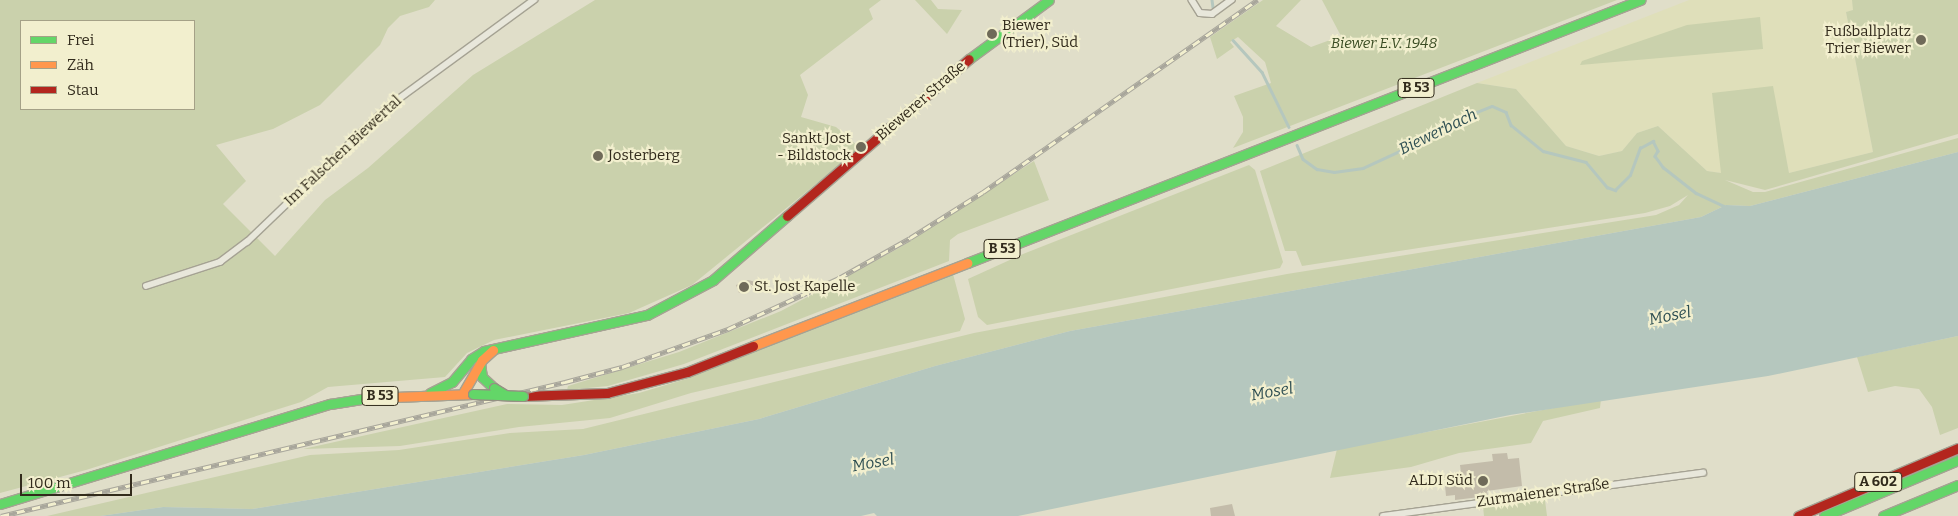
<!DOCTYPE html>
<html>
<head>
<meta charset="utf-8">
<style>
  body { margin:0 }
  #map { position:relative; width:1958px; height:516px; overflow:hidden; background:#e0dec9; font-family:Bitter,serif }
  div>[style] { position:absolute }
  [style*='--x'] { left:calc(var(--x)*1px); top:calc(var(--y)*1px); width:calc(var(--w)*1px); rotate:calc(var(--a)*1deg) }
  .farmland>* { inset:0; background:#dfdfba }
  .green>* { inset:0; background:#cad1ac }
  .water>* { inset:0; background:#b5c7be }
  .stream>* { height:2.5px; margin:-1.25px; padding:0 1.25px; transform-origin:1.25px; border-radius:1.25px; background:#b5c7be }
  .building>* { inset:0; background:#c3bcaa }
  .roads { filter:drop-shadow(1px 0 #a5a293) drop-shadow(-1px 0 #a5a293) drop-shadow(0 1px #a5a293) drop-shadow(0 -1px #a5a293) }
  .street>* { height:5.5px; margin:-2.75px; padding:0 2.75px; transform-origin:2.75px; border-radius:2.75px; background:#e8e7db }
  .fast>* { height:9px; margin:-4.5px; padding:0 4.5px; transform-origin:4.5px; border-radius:4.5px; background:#63d668 }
  .slow>* { height:9px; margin:-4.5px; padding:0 4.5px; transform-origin:4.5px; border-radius:4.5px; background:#ff974d }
  .jam>* { height:9px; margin:-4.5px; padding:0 4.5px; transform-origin:4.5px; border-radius:4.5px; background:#b3261e }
  .rail>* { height:4.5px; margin-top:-2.25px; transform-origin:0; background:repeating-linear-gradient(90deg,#f2efce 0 8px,#a8a69b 0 16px); box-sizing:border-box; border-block:1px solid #a8a69b }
  .bridges { filter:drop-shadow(1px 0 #949183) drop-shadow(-1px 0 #949183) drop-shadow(0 1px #949183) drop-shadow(0 -1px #949183) }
  .fast-bridge>* { height:9px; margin:-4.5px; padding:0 4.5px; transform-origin:4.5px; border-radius:4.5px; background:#63d668 }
  .dots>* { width:14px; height:14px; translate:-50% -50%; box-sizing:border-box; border:2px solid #f2efce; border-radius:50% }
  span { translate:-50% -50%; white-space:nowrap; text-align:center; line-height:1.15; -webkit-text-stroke:4.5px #f2efce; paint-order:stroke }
  .shield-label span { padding:1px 4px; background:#f2efce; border:1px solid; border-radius:4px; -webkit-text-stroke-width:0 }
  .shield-label { font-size:14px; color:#322b1c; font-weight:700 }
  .poi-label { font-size:15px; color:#322b1c }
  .left { translate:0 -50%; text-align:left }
  .right { translate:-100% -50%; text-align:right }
  .park-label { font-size:15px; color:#3b4d24; font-style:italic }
  .street-label { font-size:15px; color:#322b1c }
  .water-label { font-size:16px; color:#2c4d51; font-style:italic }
  .legend { position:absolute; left:20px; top:20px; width:175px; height:90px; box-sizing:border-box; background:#f2efce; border:1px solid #a5a187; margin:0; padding:6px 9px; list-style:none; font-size:15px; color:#322b1c }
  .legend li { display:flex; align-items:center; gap:10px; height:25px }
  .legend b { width:25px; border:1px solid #a5a187 }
  .scale { position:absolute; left:20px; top:474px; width:112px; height:22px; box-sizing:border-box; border:2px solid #322b1c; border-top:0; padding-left:6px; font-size:15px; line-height:18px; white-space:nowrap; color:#322b1c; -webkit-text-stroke:4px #f2efce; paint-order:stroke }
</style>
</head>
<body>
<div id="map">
  <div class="farmland">
    <div style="clip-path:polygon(1689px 0,1852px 0,1854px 10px,1846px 12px,1873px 152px,1789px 173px,1786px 158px,1721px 173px,1707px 171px,1658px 126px,1637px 133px,1622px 151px,1599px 156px,1566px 146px,1516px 89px,1477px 83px)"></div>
  </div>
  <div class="green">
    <div style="clip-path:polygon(evenodd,0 0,435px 0,429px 7px,400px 16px,388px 28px,380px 45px,320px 105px,273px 129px,216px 145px,246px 181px,223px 204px,275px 256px,325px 200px,368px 168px,473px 75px,595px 0,881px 0,869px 9px,873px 19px,800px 75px,808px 95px,801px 117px,836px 127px,860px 148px,692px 285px,629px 313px,494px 340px,467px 353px,445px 377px,328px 387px,301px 402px,86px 470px,0 493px,0 0,21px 21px,194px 21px,194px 109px,21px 109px,21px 21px)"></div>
    <div style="clip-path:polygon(915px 0,931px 0,938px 9px,962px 10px,947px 34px)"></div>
    <div style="clip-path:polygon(1263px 0,1301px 0,1276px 26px,1311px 47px,1341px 36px,1322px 0,1617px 0,1233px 148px,1243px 132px,1243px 117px,1234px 96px,1271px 83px,1265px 62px,1238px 37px,1230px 42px,1234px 47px,1217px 59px,1210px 37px)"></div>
    <div style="clip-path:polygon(1852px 0,1958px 0,1958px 134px,1765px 190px,1725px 180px,1753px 192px,1765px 192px,1958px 138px,1958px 152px,1750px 206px,1726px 205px,1701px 217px,1070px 331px,935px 366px,759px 419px,584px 455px,252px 509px,163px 507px,100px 516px,47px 516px,310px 455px,399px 450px,510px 433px,583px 429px,974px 333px,1287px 274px,1656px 215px,1679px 205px,1688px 195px,1670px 206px,1645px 213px,1302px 266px,1296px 251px,1285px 251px,1260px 171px,1477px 83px,1516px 89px,1566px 146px,1599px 156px,1622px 151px,1637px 133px,1658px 126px,1707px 171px,1721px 173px,1712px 93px,1773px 86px,1789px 173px,1873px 152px,1846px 12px,1853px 10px)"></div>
    <div style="clip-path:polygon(1760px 17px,1763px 49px,1580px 65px,1582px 61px,1687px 25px)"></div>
    <div style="clip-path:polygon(1034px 161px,1049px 200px,958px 234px,950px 240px,949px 261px,684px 364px,608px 386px,567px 390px,568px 386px,679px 352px,781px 311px,899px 248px)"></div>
    <div style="clip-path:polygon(1249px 165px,1255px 170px,1283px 262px,1280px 268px,987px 325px,978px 317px,968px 279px,1023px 254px)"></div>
    <div style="clip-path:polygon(953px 274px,965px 319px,960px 331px,691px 393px,610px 418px,519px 427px,400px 446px,303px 449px,507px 404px,562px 405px,639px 393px,686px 379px)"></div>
    <div style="clip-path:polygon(1958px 336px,1958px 428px,1940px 435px,1932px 407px,1919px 389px,1895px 386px,1868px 392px,1857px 357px)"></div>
    <div style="clip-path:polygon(1601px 399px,1600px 408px,1543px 421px,1531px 443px,1459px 453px,1411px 467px,1330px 478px,1337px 449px)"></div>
    <div style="clip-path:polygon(1545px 500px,1547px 516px,1484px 516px,1483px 507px)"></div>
  </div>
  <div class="water">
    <div style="clip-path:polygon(1958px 152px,1958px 336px,1768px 376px,1510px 415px,1018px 516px,877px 516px,874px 513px,861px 516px,100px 516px,163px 507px,252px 509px,584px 455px,759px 419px,935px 366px,1070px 331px,1701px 217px,1726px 205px,1750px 206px)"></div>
  </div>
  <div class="stream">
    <div style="--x:1212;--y:0;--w:7;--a:82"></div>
    <div style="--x:1233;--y:40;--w:43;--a:47.8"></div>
    <div style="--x:1262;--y:72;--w:61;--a:63.9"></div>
    <div style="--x:1297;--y:145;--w:15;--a:67"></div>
    <div style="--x:1303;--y:159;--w:17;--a:36"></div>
    <div style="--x:1317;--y:169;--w:17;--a:10"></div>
    <div style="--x:1334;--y:172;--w:29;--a:-8"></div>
    <div style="--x:1363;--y:168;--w:86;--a:-24.8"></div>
    <div style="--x:1441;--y:132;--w:10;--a:-53"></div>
    <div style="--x:1447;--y:124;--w:48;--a:-21.8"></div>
    <div style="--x:1492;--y:106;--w:15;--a:23"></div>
    <div style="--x:1506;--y:112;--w:14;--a:69"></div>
    <div style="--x:1511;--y:125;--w:41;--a:39.1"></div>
    <div style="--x:1543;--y:151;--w:44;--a:14.3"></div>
    <div style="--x:1586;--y:162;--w:33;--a:50"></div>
    <div style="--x:1607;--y:187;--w:9;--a:21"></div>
    <div style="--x:1615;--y:190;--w:21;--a:-45"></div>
    <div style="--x:1630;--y:175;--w:29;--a:-70"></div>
    <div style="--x:1640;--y:148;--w:15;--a:-28"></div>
    <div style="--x:1653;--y:141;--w:11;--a:63"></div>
    <div style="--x:1658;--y:151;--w:6;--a:121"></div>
    <div style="--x:1655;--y:156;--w:14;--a:54"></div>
    <div style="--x:1663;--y:167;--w:42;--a:38.2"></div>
    <div style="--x:1696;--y:193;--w:33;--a:25"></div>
  </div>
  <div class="building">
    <div style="clip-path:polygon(748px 280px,760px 283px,739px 293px,736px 285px)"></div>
    <div style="clip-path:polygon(1507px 453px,1508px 459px,1519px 458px,1522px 486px,1487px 491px,1488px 496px,1455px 500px,1455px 495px,1446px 496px,1444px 475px,1461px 473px,1460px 465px,1493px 461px,1492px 454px)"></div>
    <div style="clip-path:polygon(1232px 504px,1235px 516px,1211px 516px,1210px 508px)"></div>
  </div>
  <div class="roads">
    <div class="street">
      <div style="--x:1192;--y:0;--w:15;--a:58"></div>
      <div style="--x:1200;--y:13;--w:12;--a:5"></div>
      <div style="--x:1212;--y:14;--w:24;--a:-36"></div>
      <div style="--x:146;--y:286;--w:78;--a:-18"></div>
      <div style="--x:220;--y:262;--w:34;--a:-37"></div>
      <div style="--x:247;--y:242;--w:197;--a:-43.8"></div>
      <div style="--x:389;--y:106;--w:180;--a:-36.2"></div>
      <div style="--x:1383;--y:516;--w:323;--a:-7.7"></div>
    </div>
    <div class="fast">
      <div style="--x:969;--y:59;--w:99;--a:-36.4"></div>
      <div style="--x:967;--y:263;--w:723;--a:-21.34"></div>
      <div style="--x:480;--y:363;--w:14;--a:82"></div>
      <div style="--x:482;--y:377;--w:16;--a:43"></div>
      <div style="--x:430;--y:393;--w:25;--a:-27"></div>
      <div style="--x:452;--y:382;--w:30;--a:-50"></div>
      <div style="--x:471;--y:359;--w:15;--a:-32"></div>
      <div style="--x:484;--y:351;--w:167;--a:-12.5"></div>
      <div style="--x:647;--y:315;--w:75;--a:-27.9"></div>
      <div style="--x:713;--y:280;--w:98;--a:-40.9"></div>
      <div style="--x:0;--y:504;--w:345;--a:-16.9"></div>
      <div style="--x:330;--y:404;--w:38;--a:-9"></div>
      <div style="--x:1824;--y:516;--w:145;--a:-22.7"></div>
      <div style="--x:1883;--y:516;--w:81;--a:-22.5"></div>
    </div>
    <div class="slow">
      <div style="--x:753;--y:346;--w:230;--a:-21.2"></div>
      <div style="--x:463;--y:393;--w:38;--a:-60"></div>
      <div style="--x:482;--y:360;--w:15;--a:-42"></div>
      <div style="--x:368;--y:398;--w:105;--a:-2.2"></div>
    </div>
    <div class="jam">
      <div style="--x:787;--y:216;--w:240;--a:-40.8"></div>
      <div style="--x:523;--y:396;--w:84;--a:-2"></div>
      <div style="--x:607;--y:393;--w:83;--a:-14.7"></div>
      <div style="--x:687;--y:372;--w:71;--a:-21.5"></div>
      <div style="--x:1798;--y:516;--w:174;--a:-23"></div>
    </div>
  </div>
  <div class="rail">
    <div style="--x:1;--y:516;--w:580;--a:-13.37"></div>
    <div style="--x:565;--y:382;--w:59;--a:-14.7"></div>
    <div style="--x:622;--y:367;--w:113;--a:-19.7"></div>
    <div style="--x:728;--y:329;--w:122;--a:-24.7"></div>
    <div style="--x:839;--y:278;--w:81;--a:-29.4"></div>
    <div style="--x:910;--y:238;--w:86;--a:-32.2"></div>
    <div style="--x:983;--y:192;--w:335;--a:-35"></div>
  </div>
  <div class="bridges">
    <div class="fast-bridge">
      <div style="--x:494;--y:388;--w:13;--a:32"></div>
      <div style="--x:473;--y:394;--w:50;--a:2.3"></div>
    </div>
  </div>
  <div class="dots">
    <div style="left:992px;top:34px;background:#6f6a59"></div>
    <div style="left:1921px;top:40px;background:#6f6a59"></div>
    <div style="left:861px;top:147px;background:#6f6a59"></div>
    <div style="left:598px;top:156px;background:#6f6a59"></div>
    <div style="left:744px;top:287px;background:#6f6a59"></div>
    <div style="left:1483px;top:481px;background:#6f6a59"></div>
  </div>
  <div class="shield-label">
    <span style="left:1416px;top:88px">B 53</span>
    <span style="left:1002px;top:249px">B 53</span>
    <span style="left:380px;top:396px">B 53</span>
    <span style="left:1878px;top:482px">A 602</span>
  </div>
  <div class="poi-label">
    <span class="left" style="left:1002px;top:34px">Biewer<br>(Trier), Süd</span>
    <span class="right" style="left:1911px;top:40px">Fußballplatz<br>Trier Biewer</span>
    <span class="right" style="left:851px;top:147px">Sankt Jost<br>- Bildstock</span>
    <span class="left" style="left:608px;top:156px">Josterberg</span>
    <span class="left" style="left:754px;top:287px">St. Jost Kapelle</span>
    <span class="right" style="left:1473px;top:481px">ALDI Süd</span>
  </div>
  <div class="park-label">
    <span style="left:1384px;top:44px">Biewer E.V. 1948</span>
  </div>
  <div class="street-label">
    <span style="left:921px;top:101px;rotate:-41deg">Biewerer Straße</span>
    <span style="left:343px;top:151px;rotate:-43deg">Im Falschen Biewertal</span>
    <span style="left:1543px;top:493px;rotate:-8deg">Zurmaiener Straße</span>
  </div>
  <div class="water-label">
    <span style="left:1438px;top:132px;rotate:-26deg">Biewerbach</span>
    <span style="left:1670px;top:316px;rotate:-11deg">Mosel</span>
    <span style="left:1272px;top:392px;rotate:-10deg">Mosel</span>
    <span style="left:873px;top:463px;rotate:-10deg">Mosel</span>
  </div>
  <ul class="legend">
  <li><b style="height:6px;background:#63d668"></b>Frei</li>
  <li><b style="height:6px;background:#ff974d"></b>Zäh</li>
  <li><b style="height:6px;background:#b3261e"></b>Stau</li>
  </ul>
  <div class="scale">100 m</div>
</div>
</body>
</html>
